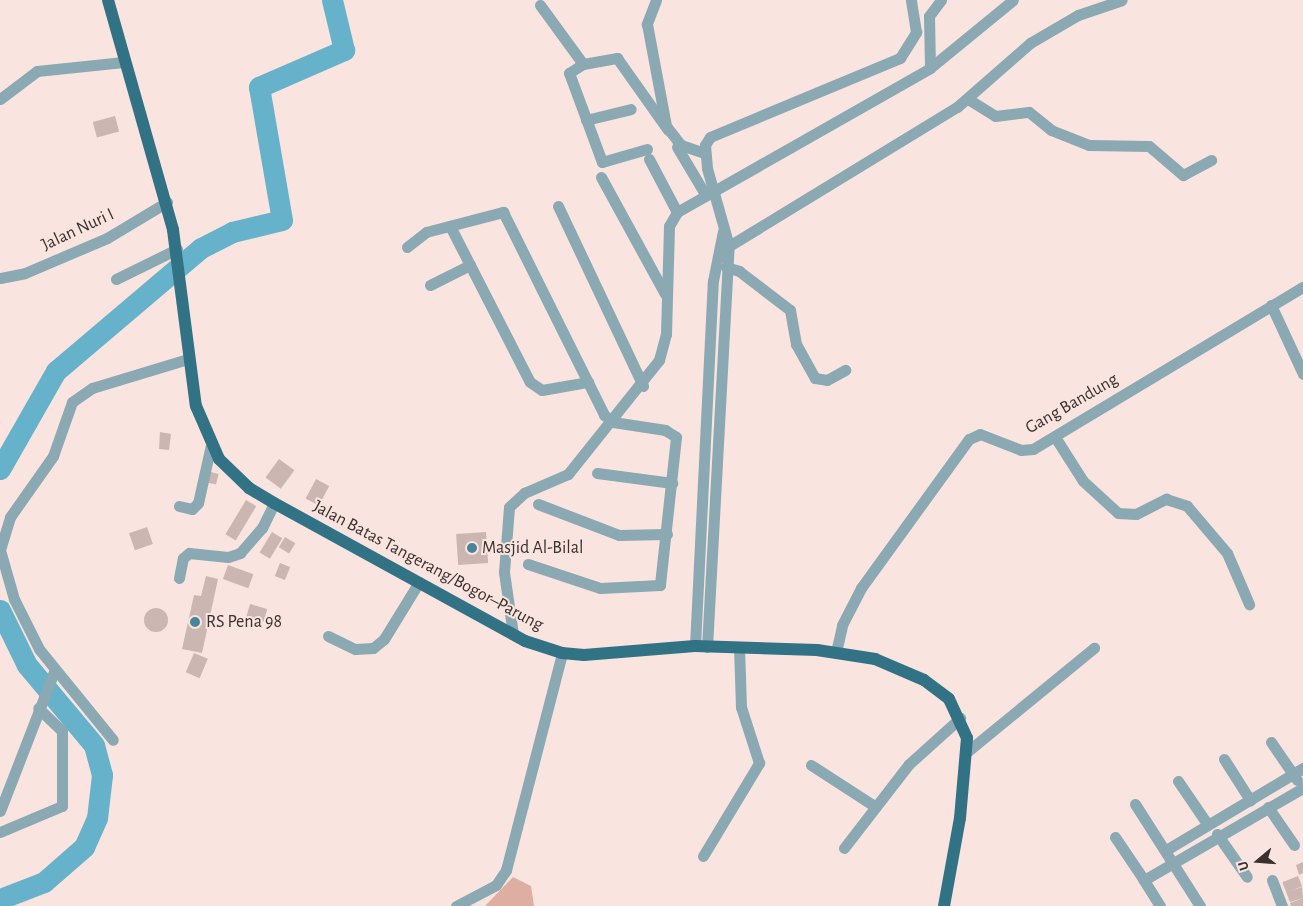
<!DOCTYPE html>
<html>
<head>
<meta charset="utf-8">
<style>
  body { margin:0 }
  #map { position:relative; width:1303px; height:906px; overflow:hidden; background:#fae4df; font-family:"Alegreya Sans",sans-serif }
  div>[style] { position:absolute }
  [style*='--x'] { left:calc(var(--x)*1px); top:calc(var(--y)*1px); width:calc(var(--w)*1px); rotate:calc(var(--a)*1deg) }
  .green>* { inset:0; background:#dfaea2 }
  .river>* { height:21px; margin:-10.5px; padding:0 10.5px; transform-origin:10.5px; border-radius:10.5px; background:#65b2ca }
  .building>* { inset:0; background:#cbb6b1; transform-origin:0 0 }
  .round { border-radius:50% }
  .minor>* { height:11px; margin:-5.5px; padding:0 5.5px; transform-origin:5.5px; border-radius:5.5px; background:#8aa9b3 }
  .major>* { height:12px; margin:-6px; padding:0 6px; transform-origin:6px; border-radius:6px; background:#327285 }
  .dots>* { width:14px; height:14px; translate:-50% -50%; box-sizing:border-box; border:2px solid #fae4df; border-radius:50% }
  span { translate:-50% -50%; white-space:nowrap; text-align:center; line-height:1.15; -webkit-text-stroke:4px #fae4df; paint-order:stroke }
  .street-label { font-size:18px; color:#39312f }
  .poi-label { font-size:18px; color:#39312f }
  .left { translate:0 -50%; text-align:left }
  .north { position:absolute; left:1233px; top:836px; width:50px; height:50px; -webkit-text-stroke:4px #fae4df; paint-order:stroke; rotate:252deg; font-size:14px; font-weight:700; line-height:20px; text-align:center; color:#39312f }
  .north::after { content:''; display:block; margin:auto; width:18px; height:22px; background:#39312f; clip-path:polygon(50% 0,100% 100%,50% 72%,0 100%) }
</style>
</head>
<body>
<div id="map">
  <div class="green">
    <div style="clip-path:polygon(513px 877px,531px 886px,534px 906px,485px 906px)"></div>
  </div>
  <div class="river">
    <div style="--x:0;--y:469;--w:113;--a:-60.3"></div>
    <div style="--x:56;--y:371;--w:190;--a:-40.3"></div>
    <div style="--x:201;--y:248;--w:35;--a:-27"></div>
    <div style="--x:232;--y:232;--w:51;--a:-13.5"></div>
    <div style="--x:282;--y:220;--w:135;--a:-99.8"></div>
    <div style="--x:259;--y:87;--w:93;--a:-23.5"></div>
    <div style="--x:344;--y:50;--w:51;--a:-103.5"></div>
    <div style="--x:0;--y:610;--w:61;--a:63.9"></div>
    <div style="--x:27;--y:665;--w:104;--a:50.1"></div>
    <div style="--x:94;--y:745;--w:31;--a:75"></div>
    <div style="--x:102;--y:775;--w:43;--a:96.6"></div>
    <div style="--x:97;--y:818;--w:32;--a:114"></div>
    <div style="--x:84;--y:847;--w:53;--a:138.8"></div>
    <div style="--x:44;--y:882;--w:47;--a:158.9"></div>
  </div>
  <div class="building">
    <div style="left:115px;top:116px;width:16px;height:23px;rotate:75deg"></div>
    <div style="clip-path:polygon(160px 432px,171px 434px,169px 450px,159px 449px)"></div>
    <div style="left:279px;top:459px;width:19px;height:23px;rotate:36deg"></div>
    <div style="left:207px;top:471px;width:12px;height:11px;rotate:14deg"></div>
    <div style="left:316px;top:479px;width:15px;height:22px;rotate:28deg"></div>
    <div style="left:246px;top:500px;width:12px;height:40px;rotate:31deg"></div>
    <div style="left:147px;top:527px;width:18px;height:19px;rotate:71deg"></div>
    <div style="left:272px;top:532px;width:12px;height:24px;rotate:31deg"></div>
    <div style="left:486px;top:532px;width:31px;height:30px;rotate:86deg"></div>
    <div style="left:285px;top:537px;width:12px;height:12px;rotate:31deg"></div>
    <div style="left:280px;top:563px;width:11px;height:14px;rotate:22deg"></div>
    <div style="left:228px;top:565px;width:27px;height:15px;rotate:20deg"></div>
    <div style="clip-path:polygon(206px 576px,218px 579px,202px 653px,182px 649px,194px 595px,201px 596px)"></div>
    <div style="left:250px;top:604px;width:18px;height:13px;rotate:16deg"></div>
    <div class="round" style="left:144px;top:608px;width:24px;height:24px"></div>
    <div style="left:194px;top:653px;width:15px;height:21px;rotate:23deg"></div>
    <div style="clip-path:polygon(1303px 862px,1303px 873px,1299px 875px,1296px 865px)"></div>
    <div style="left:1298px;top:876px;width:11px;height:17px;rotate:68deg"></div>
    <div style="clip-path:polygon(1302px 887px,1303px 898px,1290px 902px,1286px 892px)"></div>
    <div style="clip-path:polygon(1303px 898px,1303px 906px,1291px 906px,1290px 903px)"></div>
  </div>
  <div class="minor">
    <div style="--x:656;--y:0;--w:26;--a:111"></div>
    <div style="--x:647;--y:24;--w:104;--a:79.4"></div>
    <div style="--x:666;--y:126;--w:24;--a:52"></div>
    <div style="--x:681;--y:145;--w:24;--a:19"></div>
    <div style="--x:540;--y:5;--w:73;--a:53.9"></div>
    <div style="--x:930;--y:68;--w:52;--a:-91.1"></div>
    <div style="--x:929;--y:16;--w:20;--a:-53"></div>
    <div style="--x:0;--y:99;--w:46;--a:-37.1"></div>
    <div style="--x:37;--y:71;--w:87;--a:-5.9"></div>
    <div style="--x:968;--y:99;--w:32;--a:32"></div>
    <div style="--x:995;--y:116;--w:34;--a:-7"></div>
    <div style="--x:1029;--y:112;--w:28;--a:39"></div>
    <div style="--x:1051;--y:130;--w:41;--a:21.5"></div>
    <div style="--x:1089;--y:145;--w:60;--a:1"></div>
    <div style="--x:1149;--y:146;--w:45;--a:40.5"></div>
    <div style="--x:1183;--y:175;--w:32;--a:-28"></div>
    <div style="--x:586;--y:120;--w:46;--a:-13.7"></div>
    <div style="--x:677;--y:147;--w:55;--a:59.2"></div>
    <div style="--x:647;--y:149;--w:47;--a:163.9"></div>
    <div style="--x:602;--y:162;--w:95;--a:-110.3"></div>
    <div style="--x:569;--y:73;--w:17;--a:-33"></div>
    <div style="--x:583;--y:64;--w:35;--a:-10"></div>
    <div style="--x:617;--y:58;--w:88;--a:54.7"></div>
    <div style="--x:649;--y:159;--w:60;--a:62.2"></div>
    <div style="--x:601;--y:177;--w:133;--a:61.3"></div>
    <div style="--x:558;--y:206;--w:199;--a:64.7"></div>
    <div style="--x:450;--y:226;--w:175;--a:62.9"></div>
    <div style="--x:530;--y:382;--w:14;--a:34"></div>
    <div style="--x:542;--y:390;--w:47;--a:-9.9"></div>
    <div style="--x:729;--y:246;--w:267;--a:-31.4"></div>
    <div style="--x:957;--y:107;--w:97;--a:-41.2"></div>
    <div style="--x:1030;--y:43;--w:56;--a:-30.3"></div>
    <div style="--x:1078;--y:15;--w:46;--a:-18.8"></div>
    <div style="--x:407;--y:247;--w:24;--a:-38"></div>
    <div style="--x:426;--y:232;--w:80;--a:-14.6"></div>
    <div style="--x:503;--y:212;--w:227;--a:63.5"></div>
    <div style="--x:604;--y:415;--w:11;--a:38"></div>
    <div style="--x:613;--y:422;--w:53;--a:8.7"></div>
    <div style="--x:665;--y:430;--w:13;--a:32"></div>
    <div style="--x:676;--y:437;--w:149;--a:96.2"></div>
    <div style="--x:660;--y:585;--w:60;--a:177.1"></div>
    <div style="--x:600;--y:588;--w:76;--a:-161.6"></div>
    <div style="--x:726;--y:267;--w:14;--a:17"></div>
    <div style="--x:739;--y:271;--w:64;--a:37.4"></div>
    <div style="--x:790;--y:310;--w:35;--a:80"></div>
    <div style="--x:796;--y:344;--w:39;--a:61"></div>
    <div style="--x:815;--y:378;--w:12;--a:9"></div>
    <div style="--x:827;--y:380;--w:21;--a:-29"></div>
    <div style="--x:0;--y:278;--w:25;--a:-11"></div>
    <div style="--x:25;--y:273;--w:89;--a:-23.1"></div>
    <div style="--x:107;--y:238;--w:70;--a:-31"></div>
    <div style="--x:116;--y:279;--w:68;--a:-26.2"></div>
    <div style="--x:430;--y:285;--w:45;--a:-26.6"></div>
    <div style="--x:1271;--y:305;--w:76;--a:65.1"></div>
    <div style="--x:1055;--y:437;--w:52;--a:57.5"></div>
    <div style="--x:1083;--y:481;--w:47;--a:42.4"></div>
    <div style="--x:1118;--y:513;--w:18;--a:3"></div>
    <div style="--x:1136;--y:514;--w:34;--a:-27"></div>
    <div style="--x:1166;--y:499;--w:22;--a:18"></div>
    <div style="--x:1187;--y:506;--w:62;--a:49.6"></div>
    <div style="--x:1227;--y:553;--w:56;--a:66.7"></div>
    <div style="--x:597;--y:473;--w:76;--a:7.6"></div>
    <div style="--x:538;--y:504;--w:87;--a:20.9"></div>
    <div style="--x:619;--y:535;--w:48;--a:-1.2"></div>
    <div style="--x:179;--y:506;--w:13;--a:13"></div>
    <div style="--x:192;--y:509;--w:8;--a:-45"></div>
    <div style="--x:198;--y:503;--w:59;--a:-77.4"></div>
    <div style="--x:0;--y:550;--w:34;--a:-73"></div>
    <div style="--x:10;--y:517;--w:75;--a:-54.8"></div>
    <div style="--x:53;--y:456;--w:57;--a:-70.6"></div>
    <div style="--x:72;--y:402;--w:24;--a:-35"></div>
    <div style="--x:92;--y:388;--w:100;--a:-16.8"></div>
    <div style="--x:0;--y:550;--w:51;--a:74.1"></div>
    <div style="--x:14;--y:599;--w:56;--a:63.4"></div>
    <div style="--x:39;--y:649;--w:117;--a:50.9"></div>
    <div style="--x:179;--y:578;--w:20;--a:-79"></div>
    <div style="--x:183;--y:558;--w:8;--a:-40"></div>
    <div style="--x:189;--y:553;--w:39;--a:6"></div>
    <div style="--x:228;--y:557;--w:13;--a:-18"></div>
    <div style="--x:240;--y:553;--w:33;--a:-49"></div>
    <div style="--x:262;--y:528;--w:28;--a:-64"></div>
    <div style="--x:513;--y:634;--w:63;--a:-98.3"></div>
    <div style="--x:504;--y:572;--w:65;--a:-85.6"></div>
    <div style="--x:509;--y:507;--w:21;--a:-43"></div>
    <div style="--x:524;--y:493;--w:48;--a:-23.4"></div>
    <div style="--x:568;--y:474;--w:146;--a:-51.4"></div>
    <div style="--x:659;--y:360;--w:27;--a:-75"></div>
    <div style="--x:666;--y:334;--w:108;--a:-88.4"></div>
    <div style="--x:669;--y:226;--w:16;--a:-60"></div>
    <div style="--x:677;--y:212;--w:291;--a:-29.6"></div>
    <div style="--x:930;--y:68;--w:107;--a:-39.3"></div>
    <div style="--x:328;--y:636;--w:30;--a:26"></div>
    <div style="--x:355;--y:649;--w:18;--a:-3"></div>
    <div style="--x:373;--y:648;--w:14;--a:-39"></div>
    <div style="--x:384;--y:639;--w:67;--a:-58.4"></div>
    <div style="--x:695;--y:646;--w:365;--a:-87.2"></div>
    <div style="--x:713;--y:281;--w:51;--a:-78.7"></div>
    <div style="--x:707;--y:647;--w:402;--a:-86.9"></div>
    <div style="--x:729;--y:246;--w:81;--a:-105.8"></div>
    <div style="--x:707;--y:168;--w:23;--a:-95"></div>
    <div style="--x:705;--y:145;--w:9;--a:-58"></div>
    <div style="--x:710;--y:137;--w:206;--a:-22.6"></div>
    <div style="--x:900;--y:58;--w:31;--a:-58"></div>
    <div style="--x:916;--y:32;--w:32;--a:-99"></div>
    <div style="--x:836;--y:652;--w:28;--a:-77"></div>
    <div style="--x:842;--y:625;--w:42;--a:-62.8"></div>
    <div style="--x:861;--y:588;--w:184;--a:-54.1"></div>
    <div style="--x:969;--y:439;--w:12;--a:-24"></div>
    <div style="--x:980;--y:434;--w:44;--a:21.3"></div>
    <div style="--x:1021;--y:450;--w:12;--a:-5"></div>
    <div style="--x:1033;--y:449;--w:315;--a:-31"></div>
    <div style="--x:1271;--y:742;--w:46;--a:55.6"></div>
    <div style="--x:968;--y:751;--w:163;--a:-39.3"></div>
    <div style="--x:1224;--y:759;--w:49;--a:57.6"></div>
    <div style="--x:811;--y:765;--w:77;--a:32.9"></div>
    <div style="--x:1178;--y:781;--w:53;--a:55.7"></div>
    <div style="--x:1135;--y:804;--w:121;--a:57.5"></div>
    <div style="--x:1268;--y:807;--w:46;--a:55.6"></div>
    <div style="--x:0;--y:811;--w:149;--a:-68.8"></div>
    <div style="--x:0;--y:832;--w:67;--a:-22.8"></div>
    <div style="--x:62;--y:806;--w:75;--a:-90"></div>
    <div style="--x:62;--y:731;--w:33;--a:-136"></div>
    <div style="--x:1217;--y:834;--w:52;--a:55.1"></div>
    <div style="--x:1115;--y:837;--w:52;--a:56"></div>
    <div style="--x:844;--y:848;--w:106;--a:-52.3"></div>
    <div style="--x:909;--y:764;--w:69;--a:-42"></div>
    <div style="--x:1166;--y:850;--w:160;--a:-30.9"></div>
    <div style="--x:703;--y:856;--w:109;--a:-58.9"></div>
    <div style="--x:759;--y:763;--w:59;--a:-107.8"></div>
    <div style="--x:741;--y:707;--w:59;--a:-91.9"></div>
    <div style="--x:1272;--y:880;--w:28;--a:69"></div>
    <div style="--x:456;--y:906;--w:45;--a:-27.7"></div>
    <div style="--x:496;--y:885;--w:18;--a:-56"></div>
    <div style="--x:506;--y:870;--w:224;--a:-75.5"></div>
    <div style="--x:1160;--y:906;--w:31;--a:-122"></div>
    <div style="--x:1144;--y:880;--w:184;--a:-30.1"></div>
  </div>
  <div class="major">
    <div style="--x:108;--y:0;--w:239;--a:74.2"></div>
    <div style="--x:173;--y:230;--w:177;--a:82.6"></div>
    <div style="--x:196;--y:406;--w:58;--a:66.5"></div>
    <div style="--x:219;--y:459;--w:42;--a:44"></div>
    <div style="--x:249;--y:488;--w:29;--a:31"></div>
    <div style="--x:274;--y:503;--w:286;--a:28.8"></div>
    <div style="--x:525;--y:641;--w:39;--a:18"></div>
    <div style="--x:562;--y:653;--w:22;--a:5"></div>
    <div style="--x:584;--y:655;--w:111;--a:-4.6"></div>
    <div style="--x:695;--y:646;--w:122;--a:1.9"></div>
    <div style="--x:817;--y:650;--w:59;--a:8.8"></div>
    <div style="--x:875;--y:659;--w:53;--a:23.2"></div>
    <div style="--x:924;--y:680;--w:31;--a:37"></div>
    <div style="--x:949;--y:699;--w:43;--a:65.2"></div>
    <div style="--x:967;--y:738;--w:80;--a:95"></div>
    <div style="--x:960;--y:818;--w:89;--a:100.3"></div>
  </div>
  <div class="dots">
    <div style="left:472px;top:548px;background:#47869a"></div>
    <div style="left:195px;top:622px;background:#47869a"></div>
  </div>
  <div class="street-label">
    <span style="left:78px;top:230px;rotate:-25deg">Jalan Nuri I</span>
    <span style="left:1072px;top:404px;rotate:-30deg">Gang Bandung</span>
    <span style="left:428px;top:566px;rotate:28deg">Jalan Batas Tangerang/Bogor–Parung</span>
  </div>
  <div class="poi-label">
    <span class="left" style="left:482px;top:548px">Masjid Al-Bilal</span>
    <span class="left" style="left:206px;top:622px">RS Pena 98</span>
  </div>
  <div class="north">U</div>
</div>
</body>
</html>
